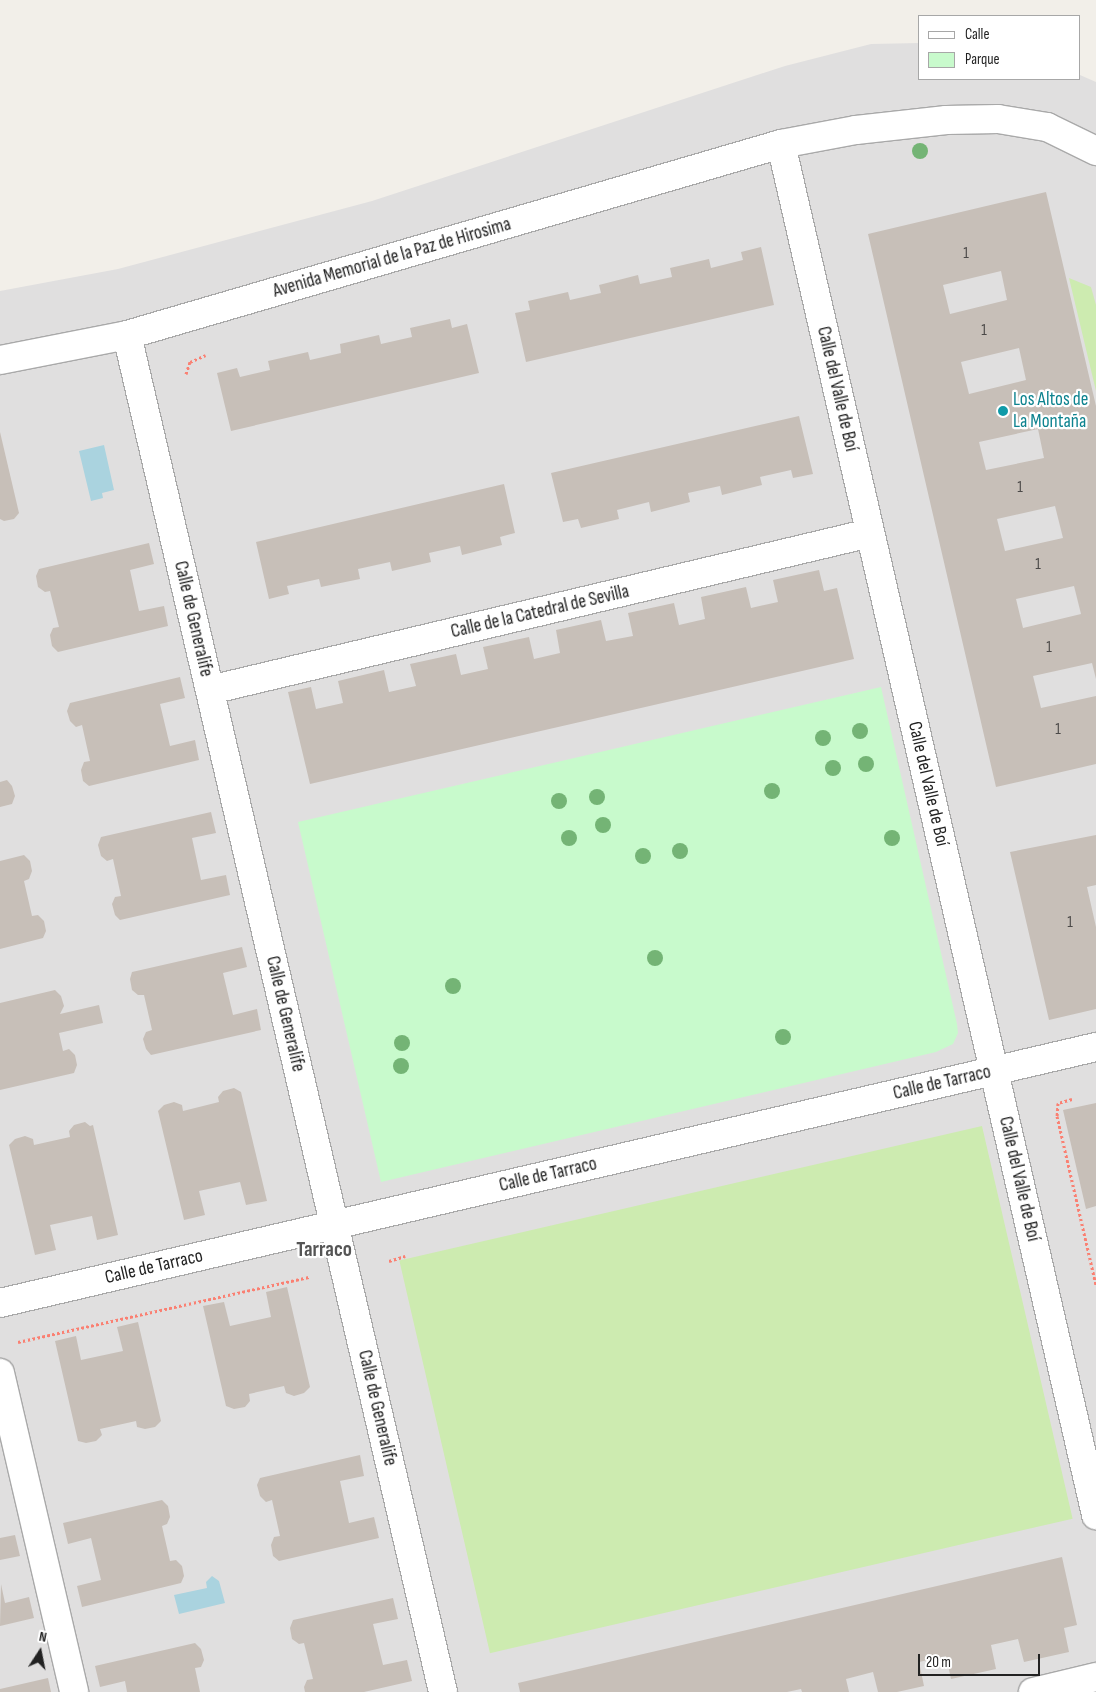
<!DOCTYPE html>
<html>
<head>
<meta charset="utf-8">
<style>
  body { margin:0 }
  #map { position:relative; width:1096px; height:1692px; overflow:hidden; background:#f2efe9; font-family:"Sofia Sans Condensed",sans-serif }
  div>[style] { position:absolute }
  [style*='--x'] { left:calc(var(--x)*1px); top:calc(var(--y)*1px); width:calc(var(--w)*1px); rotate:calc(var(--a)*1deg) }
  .residential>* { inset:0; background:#e0dfdf }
  .grass>* { inset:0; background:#cdebb0; transform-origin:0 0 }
  .park>* { inset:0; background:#c8facc }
  .water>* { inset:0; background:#aad3df }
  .building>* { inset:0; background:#c7bfb8 }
  .path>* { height:3px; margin-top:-1.5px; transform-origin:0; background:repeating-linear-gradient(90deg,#fa8072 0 2.5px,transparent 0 5px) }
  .roads { filter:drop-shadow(1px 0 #a9a9a9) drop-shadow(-1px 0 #a9a9a9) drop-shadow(0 1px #a9a9a9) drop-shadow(0 -1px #a9a9a9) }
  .minor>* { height:28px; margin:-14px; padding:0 14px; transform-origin:14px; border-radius:14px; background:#fff }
  .trees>* { width:16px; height:16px; margin:-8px; border-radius:50%; background:#74b475 }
  .dots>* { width:14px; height:14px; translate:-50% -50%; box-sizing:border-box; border:2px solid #fff; border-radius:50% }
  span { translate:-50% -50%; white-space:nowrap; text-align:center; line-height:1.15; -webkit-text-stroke:4.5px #fff; paint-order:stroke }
  .number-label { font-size:16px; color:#4b4948 }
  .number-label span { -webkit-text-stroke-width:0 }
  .street-label { font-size:19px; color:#222 }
  .culture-label { font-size:19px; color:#0d838f }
  .left { translate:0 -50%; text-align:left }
  .quarter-label { font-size:21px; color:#555; font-weight:700 }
  .legend { position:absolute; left:918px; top:15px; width:162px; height:65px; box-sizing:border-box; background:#fff; border:1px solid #a7a7a7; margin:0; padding:6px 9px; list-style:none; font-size:15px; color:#222 }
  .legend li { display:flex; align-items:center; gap:10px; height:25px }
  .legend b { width:25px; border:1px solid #a7a7a7 }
  .north { position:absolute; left:15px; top:1627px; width:50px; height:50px; -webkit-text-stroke:4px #fff; paint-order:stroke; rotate:11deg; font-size:14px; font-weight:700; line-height:20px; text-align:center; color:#222 }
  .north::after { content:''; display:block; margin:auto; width:18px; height:22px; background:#222; clip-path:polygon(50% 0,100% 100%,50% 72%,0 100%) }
  .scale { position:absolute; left:918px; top:1654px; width:122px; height:22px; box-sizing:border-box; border:2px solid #222; border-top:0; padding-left:6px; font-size:15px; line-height:18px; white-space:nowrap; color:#222; -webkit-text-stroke:4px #fff; paint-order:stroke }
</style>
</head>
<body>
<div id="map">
  <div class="residential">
    <div style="clip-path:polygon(920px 43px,920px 79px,1080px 79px,1080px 75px,1096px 82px,1096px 1692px,0 1692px,0 291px,118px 269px,372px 201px,785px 66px,871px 44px)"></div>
  </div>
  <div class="grass">
    <div style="clip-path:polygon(1069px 278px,1091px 287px,1096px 305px,1096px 391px)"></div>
    <div style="left:982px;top:1126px;width:403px;height:598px;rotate:77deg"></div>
  </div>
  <div class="park">
    <div style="clip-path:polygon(881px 687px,957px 1024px,958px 1033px,953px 1044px,936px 1052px,381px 1182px,298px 822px)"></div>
  </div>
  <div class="water">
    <div style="clip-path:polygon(104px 445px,114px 490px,102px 493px,103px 498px,91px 501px,79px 451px)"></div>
    <div style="clip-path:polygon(212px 1576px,219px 1581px,225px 1603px,179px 1614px,174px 1595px,207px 1588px,206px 1582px)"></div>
  </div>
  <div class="building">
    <div style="clip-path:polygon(evenodd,1046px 192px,1096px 406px,1096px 679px,1092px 663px,1033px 676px,1041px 708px,1096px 696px,1096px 764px,996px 787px,868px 234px,1046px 192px,1001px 271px,1007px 300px,950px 314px,943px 285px,1001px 271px,1046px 192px,1019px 348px,1026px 380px,969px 394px,961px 362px,1019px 348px,1046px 192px,1038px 429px,1044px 458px,986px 470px,979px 442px,1038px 429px,1046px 192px,1055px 506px,1063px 538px,1005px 551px,997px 519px,1055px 506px,1046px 192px,1074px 586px,1081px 614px,1023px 628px,1016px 599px,1074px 586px)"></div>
    <div style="clip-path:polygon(761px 247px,774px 305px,526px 362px,515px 313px,530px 310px,528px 301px,568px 292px,570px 300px,601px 293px,599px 285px,638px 275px,640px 284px,672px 277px,670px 268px,709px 259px,711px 268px,743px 260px,741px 252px)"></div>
    <div style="clip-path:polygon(450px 319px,452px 328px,467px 324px,479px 373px,231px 431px,217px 373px,237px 368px,240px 377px,270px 370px,268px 361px,308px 352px,310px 360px,341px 353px,340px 344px,379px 335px,381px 344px,412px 337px,410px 328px)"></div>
    <div style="clip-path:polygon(799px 416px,813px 474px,793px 478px,791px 470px,760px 477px,762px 485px,722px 495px,720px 486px,688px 493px,690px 502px,651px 512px,649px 502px,617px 510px,619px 519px,581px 528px,578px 519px,563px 522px,551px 473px)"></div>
    <div style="clip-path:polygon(0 432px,19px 513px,14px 519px,4px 521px,0 519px)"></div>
    <div style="clip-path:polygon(504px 484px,515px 533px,500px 537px,502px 545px,462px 555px,460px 546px,429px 553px,431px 562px,392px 571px,390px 562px,358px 569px,360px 579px,321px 587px,319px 579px,287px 586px,289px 594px,269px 599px,256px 542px)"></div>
    <div style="clip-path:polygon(149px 543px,154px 564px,130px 570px,139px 611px,164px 606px,168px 626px,58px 652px,52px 646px,50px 635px,53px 628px,59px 627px,50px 591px,45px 592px,38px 587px,36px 576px,39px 569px)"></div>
    <div style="clip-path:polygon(819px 570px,824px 591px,837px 588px,854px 659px,310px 784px,288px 692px,311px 687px,316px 709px,343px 703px,338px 681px,384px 670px,389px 692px,416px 686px,410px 664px,456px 654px,461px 675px,488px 669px,483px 647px,529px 637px,534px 659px,560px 653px,556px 630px,601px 620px,606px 641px,633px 636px,628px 613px,674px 603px,679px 625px,705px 619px,701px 597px,746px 587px,751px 608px,778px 602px,773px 580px)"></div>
    <div style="clip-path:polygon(180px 677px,185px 698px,160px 704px,170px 746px,195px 740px,199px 760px,89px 786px,83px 781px,81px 770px,84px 762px,90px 761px,82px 725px,76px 727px,70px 721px,67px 711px,70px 703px)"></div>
    <div style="clip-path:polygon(7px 780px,12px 786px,15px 796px,12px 804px,0 807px,0 782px)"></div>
    <div style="clip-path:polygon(211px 812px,216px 833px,192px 838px,201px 880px,226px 875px,230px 895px,120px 920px,115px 915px,112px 904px,115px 897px,121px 896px,113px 859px,107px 861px,101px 856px,98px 845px,101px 837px)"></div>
    <div style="clip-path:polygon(1096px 835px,1096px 885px,1087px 887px,1096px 927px,1096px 1009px,1049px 1020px,1010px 852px)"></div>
    <div style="clip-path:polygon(24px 855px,30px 861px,32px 871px,29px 879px,24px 881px,32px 916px,38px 915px,44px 921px,46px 931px,43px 938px,0 949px,0 861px)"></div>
    <div style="clip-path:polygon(242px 947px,247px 967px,223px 973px,233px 1015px,257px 1009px,261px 1030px,151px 1055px,146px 1049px,143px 1039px,146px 1032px,152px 1030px,144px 995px,138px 995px,132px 990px,130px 979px,132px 972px)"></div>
    <div style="clip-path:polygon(55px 990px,61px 996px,64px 1006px,60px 1014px,99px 1005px,103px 1023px,59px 1033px,63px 1051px,69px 1049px,75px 1055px,77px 1065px,74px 1073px,0 1090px,0 1003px)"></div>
    <div style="clip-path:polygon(234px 1088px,241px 1092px,267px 1201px,246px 1205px,240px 1182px,199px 1191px,205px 1215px,184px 1220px,158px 1111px,164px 1105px,174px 1102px,182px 1105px,183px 1111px,219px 1102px,218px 1097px,223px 1091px)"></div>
    <div style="clip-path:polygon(1096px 1103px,1096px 1206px,1086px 1209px,1063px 1110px)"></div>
    <div style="clip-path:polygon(85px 1122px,90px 1126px,93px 1125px,118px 1235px,97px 1240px,92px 1216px,50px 1225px,56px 1250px,35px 1255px,9px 1145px,15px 1139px,25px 1136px,33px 1139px,34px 1145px,70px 1137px,69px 1131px,74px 1125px)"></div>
    <div style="clip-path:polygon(287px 1287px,310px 1387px,304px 1393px,294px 1396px,286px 1393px,284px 1386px,249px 1394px,250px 1401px,245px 1407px,234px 1409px,226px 1406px,203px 1306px,224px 1302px,230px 1326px,271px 1317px,266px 1292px)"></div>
    <div style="clip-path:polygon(138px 1322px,161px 1421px,155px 1427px,145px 1429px,137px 1427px,136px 1421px,100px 1429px,102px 1435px,96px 1441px,86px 1443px,78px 1441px,55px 1341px,76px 1336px,81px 1360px,123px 1351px,117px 1327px)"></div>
    <div style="clip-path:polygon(360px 1455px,364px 1476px,340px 1481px,349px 1523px,374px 1517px,379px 1538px,279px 1561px,273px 1556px,271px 1545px,274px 1537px,280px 1536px,272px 1500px,266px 1502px,260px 1496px,257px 1485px,260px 1478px)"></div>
    <div style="clip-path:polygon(162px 1500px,168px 1506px,170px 1517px,167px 1524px,162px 1526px,170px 1561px,176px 1560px,182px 1566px,184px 1576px,181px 1583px,82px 1607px,77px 1586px,101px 1580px,91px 1538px,68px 1544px,63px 1523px)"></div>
    <div style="clip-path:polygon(15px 1535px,20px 1556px,0 1560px,0 1538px)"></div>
    <div style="clip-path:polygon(1062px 1557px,1077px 1625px,1064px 1628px,1069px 1652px,1024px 1662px,1018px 1639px,991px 1645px,996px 1669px,951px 1679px,946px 1656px,919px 1662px,924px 1686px,897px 1692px,878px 1692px,873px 1672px,846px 1679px,849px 1692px,802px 1692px,801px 1689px,787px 1692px,520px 1692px,518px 1683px)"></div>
    <div style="clip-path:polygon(1px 1584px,5px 1603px,29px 1597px,34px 1618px,0 1626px)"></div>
    <div style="clip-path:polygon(393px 1598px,398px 1619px,373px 1624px,383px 1665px,407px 1660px,412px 1681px,364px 1692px,305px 1692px,304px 1687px,307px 1680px,313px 1679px,304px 1643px,299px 1644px,292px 1639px,290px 1628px,293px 1620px)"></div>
    <div style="clip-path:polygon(195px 1643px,201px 1649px,204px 1660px,201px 1667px,195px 1668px,200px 1692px,127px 1692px,125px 1681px,100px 1687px,95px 1666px)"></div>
    <div style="clip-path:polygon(48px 1678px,51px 1692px,0 1692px,0 1689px)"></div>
  </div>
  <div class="path">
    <div style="--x:186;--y:374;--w:13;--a:-72"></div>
    <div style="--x:190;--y:362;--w:17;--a:-24"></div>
    <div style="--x:1072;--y:1099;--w:15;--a:164"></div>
    <div style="--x:1058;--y:1103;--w:13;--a:94"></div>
    <div style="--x:1057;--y:1116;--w:173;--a:77"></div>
    <div style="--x:389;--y:1261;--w:17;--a:-17"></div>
    <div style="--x:18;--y:1342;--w:298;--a:-12.6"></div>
  </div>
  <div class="roads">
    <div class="minor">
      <div style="--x:781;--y:144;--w:1407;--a:77.06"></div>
      <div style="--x:127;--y:335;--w:1393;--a:76.89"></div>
      <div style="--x:0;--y:360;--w:129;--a:-11.1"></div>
      <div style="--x:127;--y:335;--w:681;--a:-16.28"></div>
      <div style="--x:781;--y:144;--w:76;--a:-10.6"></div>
      <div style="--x:856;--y:130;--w:91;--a:-6.3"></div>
      <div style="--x:946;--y:120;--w:52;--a:-1.1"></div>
      <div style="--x:998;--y:119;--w:50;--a:9.3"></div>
      <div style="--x:1047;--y:127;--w:55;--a:26.1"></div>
      <div style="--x:210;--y:690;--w:678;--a:-13.38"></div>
      <div style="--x:0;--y:1303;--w:1126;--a:-13.15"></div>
      <div style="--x:0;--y:1373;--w:327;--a:76.9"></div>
      <div style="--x:1033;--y:1692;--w:65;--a:-13.4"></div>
    </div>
  </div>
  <div class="trees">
    <div style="left:920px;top:151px"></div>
    <div style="left:860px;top:731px"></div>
    <div style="left:823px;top:738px"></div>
    <div style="left:866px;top:764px"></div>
    <div style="left:833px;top:768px"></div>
    <div style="left:772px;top:791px"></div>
    <div style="left:597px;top:797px"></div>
    <div style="left:559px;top:801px"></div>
    <div style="left:603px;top:825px"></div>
    <div style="left:569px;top:838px"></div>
    <div style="left:892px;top:838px"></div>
    <div style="left:680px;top:851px"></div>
    <div style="left:643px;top:856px"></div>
    <div style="left:655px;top:958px"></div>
    <div style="left:453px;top:986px"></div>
    <div style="left:783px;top:1037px"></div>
    <div style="left:402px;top:1043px"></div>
    <div style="left:401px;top:1066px"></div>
  </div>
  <div class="dots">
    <div style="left:1003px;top:411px;background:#0f9aa8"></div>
  </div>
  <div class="number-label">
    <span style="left:966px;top:254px">1</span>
    <span style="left:984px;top:331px">1</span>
    <span style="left:1020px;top:488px">1</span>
    <span style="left:1038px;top:565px">1</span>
    <span style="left:1049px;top:648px">1</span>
    <span style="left:1058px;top:730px">1</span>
    <span style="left:1070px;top:923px">1</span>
  </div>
  <div class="street-label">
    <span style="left:392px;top:258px;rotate:-16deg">Avenida Memorial de la Paz de Hirosima</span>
    <span style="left:837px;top:389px;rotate:77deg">Calle del Valle de Boí</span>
    <span style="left:540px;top:612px;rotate:-13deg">Calle de la Catedral de Sevilla</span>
    <span style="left:193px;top:619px;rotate:77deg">Calle de Generalife</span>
    <span style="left:928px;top:784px;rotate:77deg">Calle del Valle de Boí</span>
    <span style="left:285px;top:1014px;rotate:77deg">Calle de Generalife</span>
    <span style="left:942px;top:1083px;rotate:-13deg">Calle de Tarraco</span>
    <span style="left:548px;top:1175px;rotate:-13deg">Calle de Tarraco</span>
    <span style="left:1019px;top:1179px;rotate:77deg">Calle del Valle de Boí</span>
    <span style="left:154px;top:1267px;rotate:-13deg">Calle de Tarraco</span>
    <span style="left:377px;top:1408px;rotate:77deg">Calle de Generalife</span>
  </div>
  <div class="culture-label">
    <span class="left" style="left:1013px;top:411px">Los Altos de<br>La Montaña</span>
  </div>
  <div class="quarter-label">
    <span style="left:324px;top:1250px">Tarraco</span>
  </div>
  <ul class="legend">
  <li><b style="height:6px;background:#fff"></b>Calle</li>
  <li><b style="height:14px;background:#c8facc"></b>Parque</li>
  </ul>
  <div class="north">N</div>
  <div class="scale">20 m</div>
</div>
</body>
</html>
